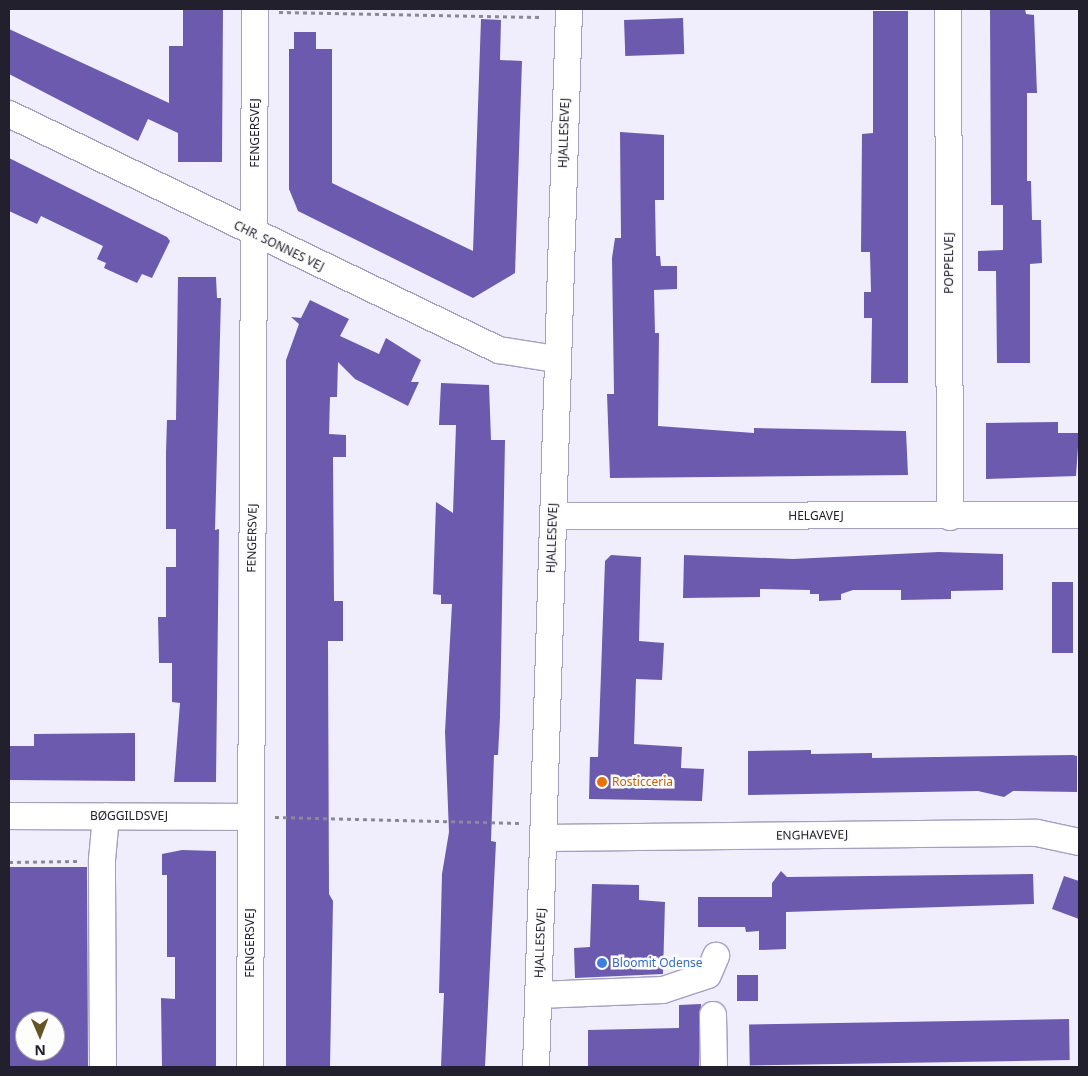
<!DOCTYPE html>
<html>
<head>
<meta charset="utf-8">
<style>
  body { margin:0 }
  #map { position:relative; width:1088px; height:1076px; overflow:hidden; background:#f0eefd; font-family:"Noto Sans",sans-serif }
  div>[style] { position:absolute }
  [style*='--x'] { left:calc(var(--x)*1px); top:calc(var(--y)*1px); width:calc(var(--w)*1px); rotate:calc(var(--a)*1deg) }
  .building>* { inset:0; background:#6b5aad; transform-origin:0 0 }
  .path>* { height:3px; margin-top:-1.5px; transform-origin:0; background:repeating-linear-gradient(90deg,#8a8896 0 4px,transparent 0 8px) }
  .roads { filter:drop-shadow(1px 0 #a4a0c2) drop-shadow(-1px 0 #a4a0c2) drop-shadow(0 1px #a4a0c2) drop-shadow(0 -1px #a4a0c2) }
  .minor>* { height:26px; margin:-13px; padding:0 13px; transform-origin:13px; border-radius:13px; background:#fff }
  .dots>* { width:14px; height:14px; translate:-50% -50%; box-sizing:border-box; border:2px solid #fdfdfd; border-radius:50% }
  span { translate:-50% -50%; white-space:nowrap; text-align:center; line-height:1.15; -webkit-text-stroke:5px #fdfdfd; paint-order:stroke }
  .street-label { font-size:12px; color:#22202d }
  .food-label { font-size:12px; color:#c56008 }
  .left { translate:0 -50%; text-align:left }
  .shop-label { font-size:12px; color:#366cbe }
  .frame { position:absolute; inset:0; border:10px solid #22202d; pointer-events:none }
  .north { position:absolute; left:15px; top:1011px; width:50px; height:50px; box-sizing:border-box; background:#fdfdfd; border:1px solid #a5a5aa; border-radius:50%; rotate:179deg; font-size:14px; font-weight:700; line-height:20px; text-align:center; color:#22202d }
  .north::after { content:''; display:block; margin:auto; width:18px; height:22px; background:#645623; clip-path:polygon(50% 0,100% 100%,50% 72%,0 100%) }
</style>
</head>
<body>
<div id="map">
  <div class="building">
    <div style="clip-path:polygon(183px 9px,223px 9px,222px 162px,178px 162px,178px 133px,148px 119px,138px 141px,9px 74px,9px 29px,169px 103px,169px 46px,183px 46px)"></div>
    <div style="clip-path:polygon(990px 9px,1025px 9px,1026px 14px,1034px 15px,1037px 93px,1027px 93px,1027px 181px,1031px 181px,1032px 220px,1041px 220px,1042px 263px,1030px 264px,1030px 363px,997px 363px,996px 271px,978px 271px,978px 251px,1003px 250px,1003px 205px,991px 205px)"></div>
    <div style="clip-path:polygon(873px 11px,908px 11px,908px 383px,871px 383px,872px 318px,864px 318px,864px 292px,871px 292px,870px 252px,861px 252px,862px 134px,873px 133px)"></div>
    <div style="left:683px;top:18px;width:36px;height:59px;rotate:88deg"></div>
    <div style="clip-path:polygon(481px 19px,501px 20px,500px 60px,522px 61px,515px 273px,473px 298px,298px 211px,289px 189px,289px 49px,294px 49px,294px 32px,316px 32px,316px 49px,332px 49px,332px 183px,473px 251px)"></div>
    <div style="clip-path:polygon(620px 132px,664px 135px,664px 200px,655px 200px,656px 256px,660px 256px,661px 266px,677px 266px,677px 289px,654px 290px,655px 333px,659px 333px,658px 426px,754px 433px,754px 428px,906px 431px,908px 475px,610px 478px,607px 394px,614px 394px,612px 258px,615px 238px,621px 238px)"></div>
    <div style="clip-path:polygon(9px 158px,167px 237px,170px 241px,152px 278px,142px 274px,137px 283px,104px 268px,106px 263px,97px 259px,103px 246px,41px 216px,37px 224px,9px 211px)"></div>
    <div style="clip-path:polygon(178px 277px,216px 277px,217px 298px,221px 298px,215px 530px,219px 529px,216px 782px,174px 782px,180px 703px,172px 702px,172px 663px,159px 663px,158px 617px,166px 617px,166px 567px,176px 567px,176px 529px,166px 529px,166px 452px,167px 420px,176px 420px)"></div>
    <div style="clip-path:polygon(310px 300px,349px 319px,340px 336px,379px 354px,386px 338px,421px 360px,411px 382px,419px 382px,408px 406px,355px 379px,338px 362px,337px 397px,330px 397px,329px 434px,346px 435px,346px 457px,333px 457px,334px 601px,343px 601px,343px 641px,328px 641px,329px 894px,333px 901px,330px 1067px,286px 1067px,286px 360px,299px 324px,291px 317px,301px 318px)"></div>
    <div style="clip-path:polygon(441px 383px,489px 385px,491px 440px,505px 440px,500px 717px,498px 755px,494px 755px,491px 841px,496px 842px,485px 1067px,441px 1067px,444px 993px,439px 993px,442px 874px,449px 832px,445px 732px,452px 604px,441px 604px,441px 595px,433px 594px,436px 502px,453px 513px,456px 425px,439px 425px)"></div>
    <div style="clip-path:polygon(1058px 422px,1058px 433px,1079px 433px,1076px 476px,986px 479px,986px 423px)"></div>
    <div style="clip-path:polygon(939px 552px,1003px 554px,1003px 590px,951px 591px,951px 599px,901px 600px,901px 590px,853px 590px,841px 594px,841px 600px,819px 601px,819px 594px,810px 594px,810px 590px,760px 589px,760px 597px,683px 598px,684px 555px,793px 559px)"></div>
    <div style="clip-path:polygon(611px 555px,641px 557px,639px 641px,664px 643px,662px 680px,636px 679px,634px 744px,682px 747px,681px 768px,704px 769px,702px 801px,589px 799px,590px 757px,598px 757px,605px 561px)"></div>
    <div style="left:1052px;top:582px;width:21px;height:71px"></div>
    <div style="clip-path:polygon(135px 733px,135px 781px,9px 780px,9px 746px,34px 746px,34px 734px)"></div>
    <div style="clip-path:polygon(811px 750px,811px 754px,872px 753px,872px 758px,1073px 755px,1077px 756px,1077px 792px,1013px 791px,1004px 797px,978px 791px,748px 795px,748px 751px)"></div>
    <div style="clip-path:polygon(182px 850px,216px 851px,216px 1067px,162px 1067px,161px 998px,175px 999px,175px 957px,167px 957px,167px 875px,162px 875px,162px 854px)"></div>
    <div style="clip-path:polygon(evenodd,9px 867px,87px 867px,88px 1067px,9px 1067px,9px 867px,25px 1021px,55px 1021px,55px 1051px,25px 1051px,25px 1021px)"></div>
    <div style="clip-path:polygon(781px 871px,787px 877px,1030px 874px,1033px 874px,1034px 904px,786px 912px,786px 949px,759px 950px,759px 931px,746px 932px,745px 927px,698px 927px,698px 897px,772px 897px,772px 883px)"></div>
    <div style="clip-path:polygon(1064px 876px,1079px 881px,1079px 919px,1052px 909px)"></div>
    <div style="clip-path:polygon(592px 884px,639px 885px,639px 900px,665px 902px,663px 974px,575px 978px,574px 948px,590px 947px)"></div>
    <div style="left:737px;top:975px;width:21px;height:26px"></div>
    <div style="clip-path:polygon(701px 1004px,699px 1067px,588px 1067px,588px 1030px,679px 1028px,679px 1005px)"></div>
    <div style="left:1069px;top:1019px;width:41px;height:320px;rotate:89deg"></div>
  </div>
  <div class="path">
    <div style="--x:279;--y:12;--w:264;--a:1.1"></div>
    <div style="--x:275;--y:817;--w:244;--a:1.4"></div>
    <div style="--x:9;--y:862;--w:68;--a:-0.8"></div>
  </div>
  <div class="roads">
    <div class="minor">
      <div style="--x:948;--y:9;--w:508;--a:89.77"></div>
      <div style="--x:9;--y:114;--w:544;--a:25.72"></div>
      <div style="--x:499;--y:350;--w:58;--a:9"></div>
      <div style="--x:553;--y:516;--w:526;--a:-0.11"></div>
      <div style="--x:9;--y:816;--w:241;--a:0.2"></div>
      <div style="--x:543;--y:838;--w:494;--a:-0.6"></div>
      <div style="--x:1037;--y:833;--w:43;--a:12.1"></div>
      <div style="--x:538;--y:995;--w:125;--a:-2.3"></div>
      <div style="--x:663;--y:990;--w:47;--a:-18.4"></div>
      <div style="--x:708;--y:975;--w:21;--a:-67"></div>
      <div style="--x:713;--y:1015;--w:52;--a:88.9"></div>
      <div style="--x:103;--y:1067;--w:207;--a:-90.3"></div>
      <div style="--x:102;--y:860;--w:44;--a:-84.8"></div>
      <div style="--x:250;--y:1067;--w:1058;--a:-89.73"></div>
      <div style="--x:536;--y:1067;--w:1059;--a:-88.21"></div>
    </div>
  </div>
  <div class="dots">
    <div style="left:602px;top:782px;background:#e8710a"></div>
    <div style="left:602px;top:963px;background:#3f7fe0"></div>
  </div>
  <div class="street-label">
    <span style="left:255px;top:133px;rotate:-90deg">FENGERSVEJ</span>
    <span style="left:564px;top:133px;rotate:-88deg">HJALLESEVEJ</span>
    <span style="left:279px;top:246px;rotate:26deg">CHR. SONNES VEJ</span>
    <span style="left:949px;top:263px;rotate:-90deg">POPPELVEJ</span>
    <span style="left:816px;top:516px">HELGAVEJ</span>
    <span style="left:252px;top:538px;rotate:-89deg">FENGERSVEJ</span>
    <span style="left:552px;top:538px;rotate:-88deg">HJALLESEVEJ</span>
    <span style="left:129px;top:816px">BØGGILDSVEJ</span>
    <span style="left:812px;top:835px;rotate:-1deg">ENGHAVEVEJ</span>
    <span style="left:250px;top:943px;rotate:-90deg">FENGERSVEJ</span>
    <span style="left:540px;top:943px;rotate:-88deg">HJALLESEVEJ</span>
  </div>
  <div class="food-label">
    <span class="left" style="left:612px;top:782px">Rosticceria</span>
  </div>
  <div class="shop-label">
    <span class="left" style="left:612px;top:963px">Bloomit Odense</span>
  </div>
  <div class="frame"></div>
  <div class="north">N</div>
</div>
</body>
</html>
